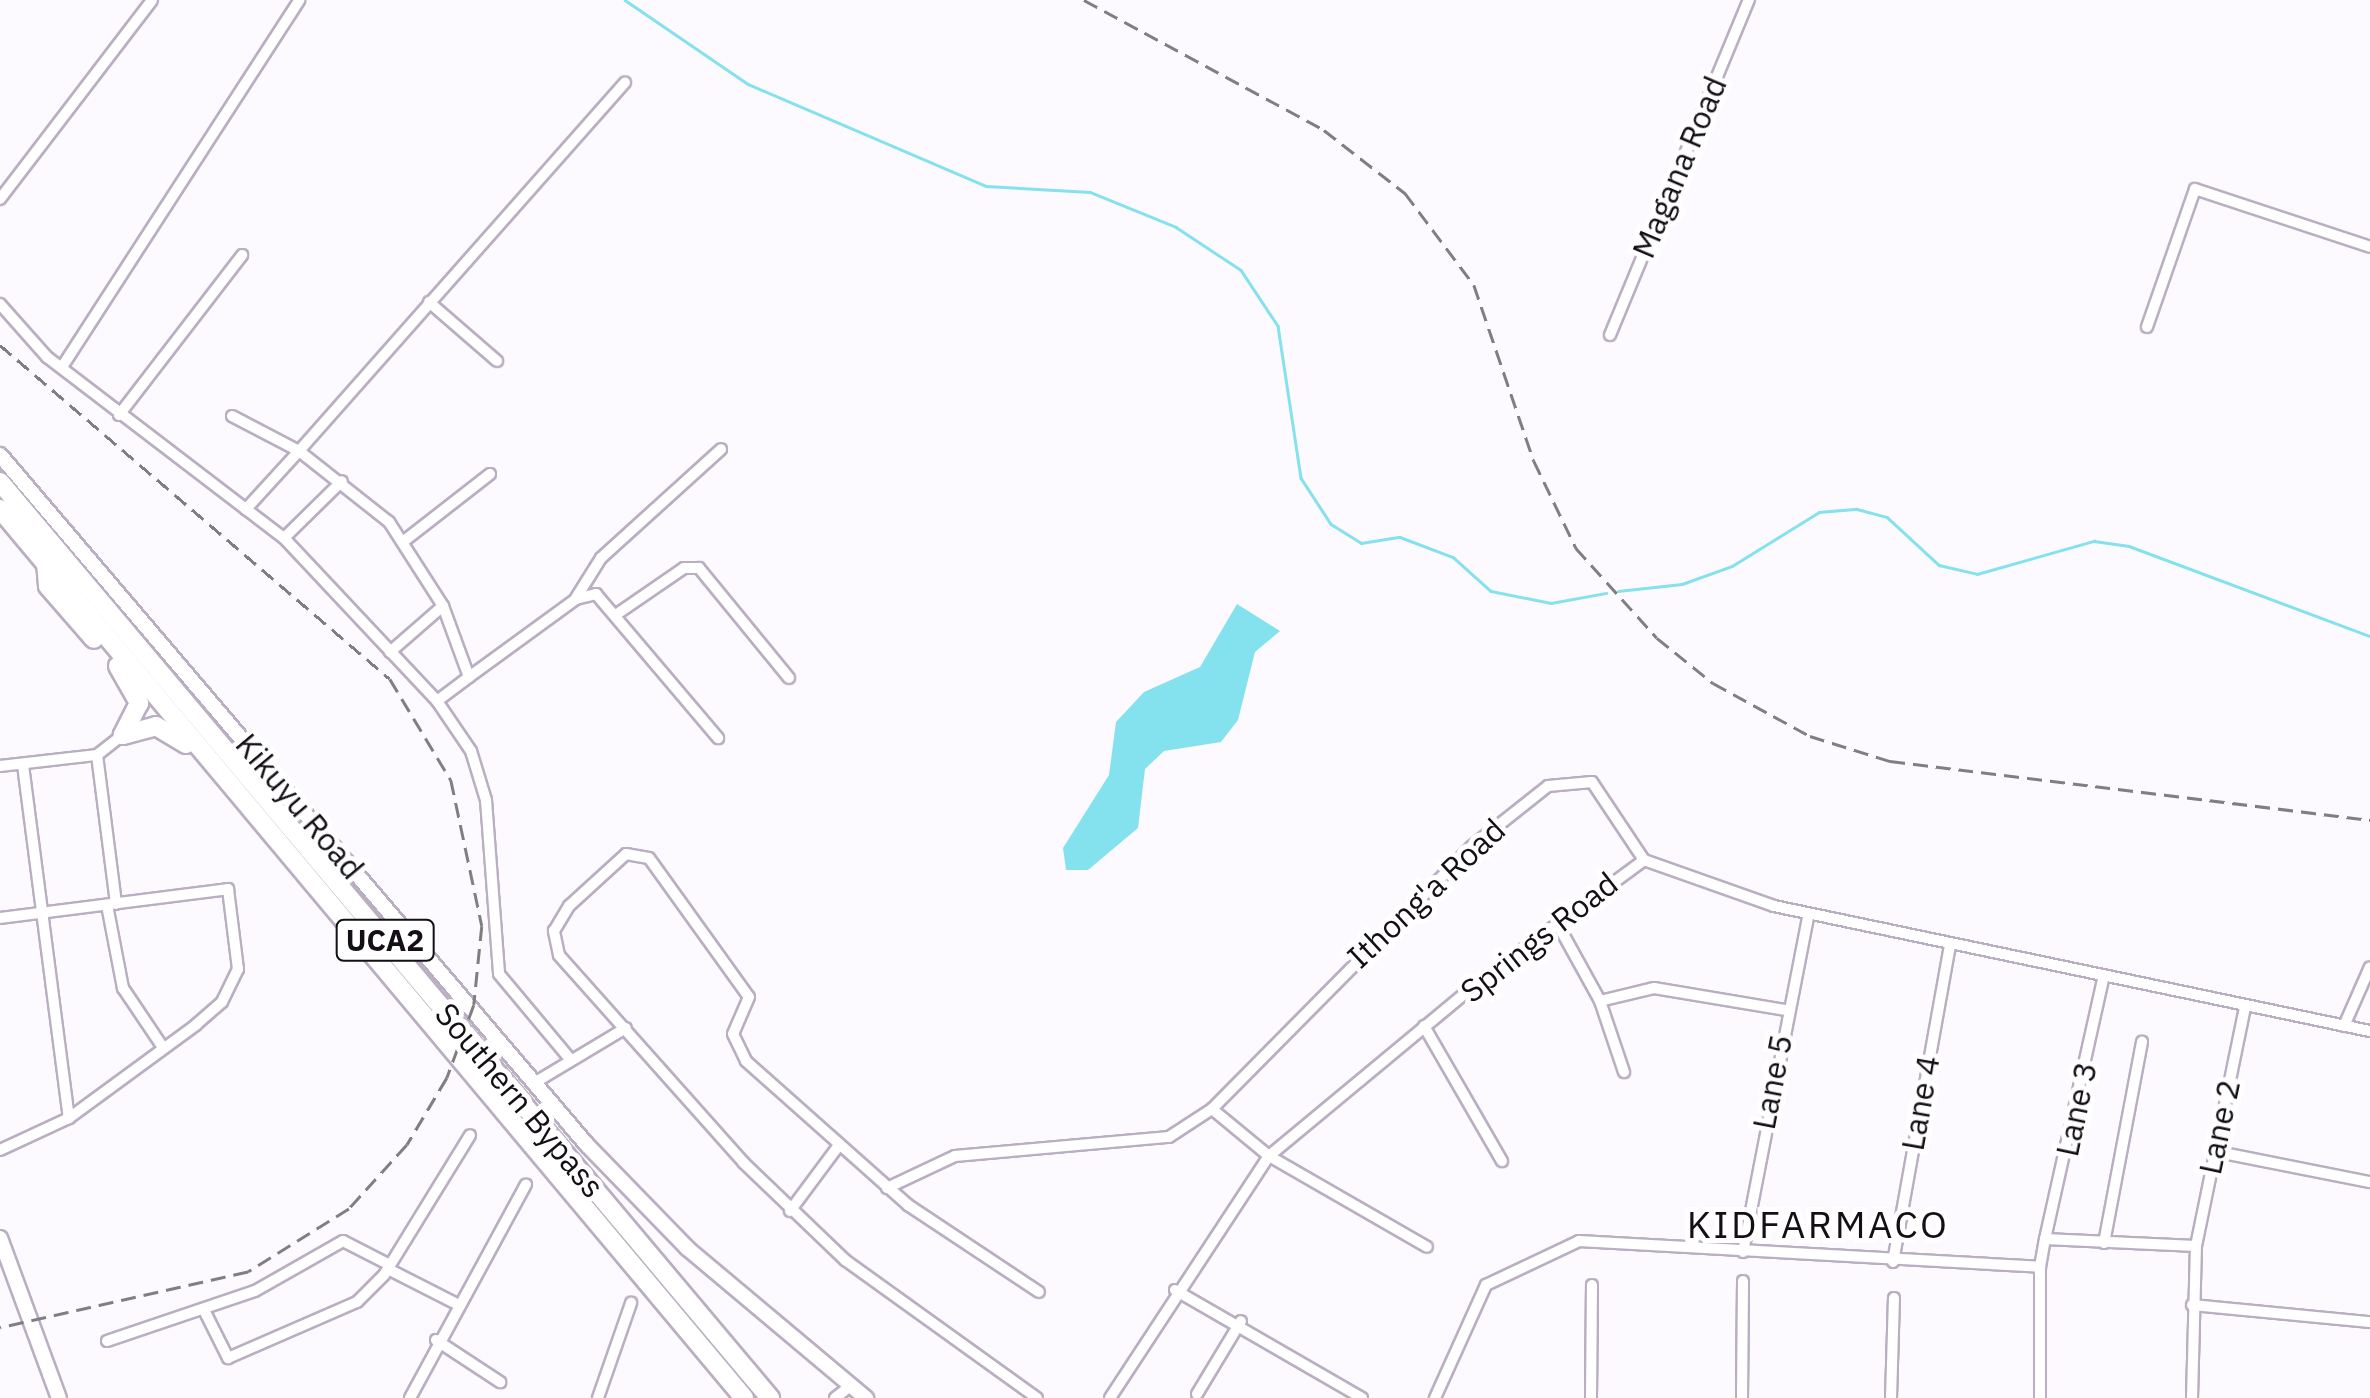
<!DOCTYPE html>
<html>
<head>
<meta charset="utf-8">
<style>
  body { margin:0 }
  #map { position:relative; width:2370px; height:1398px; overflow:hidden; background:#fcfafe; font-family:"IBM Plex Sans",sans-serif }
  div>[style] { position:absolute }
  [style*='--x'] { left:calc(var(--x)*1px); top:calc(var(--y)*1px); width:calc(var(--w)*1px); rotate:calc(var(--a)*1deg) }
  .water>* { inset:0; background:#84e1ee }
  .stream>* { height:2.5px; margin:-1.25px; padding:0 1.25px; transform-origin:1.25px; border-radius:1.25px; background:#84e1ee }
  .roads { filter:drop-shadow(2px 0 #baaec2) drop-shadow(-2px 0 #baaec2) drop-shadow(0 2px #baaec2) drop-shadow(0 -2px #baaec2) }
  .street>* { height:10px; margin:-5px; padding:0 5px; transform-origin:5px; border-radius:5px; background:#fff }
  .secondary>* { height:14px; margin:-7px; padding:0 7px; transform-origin:7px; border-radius:7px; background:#fff }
  .highway>* { height:18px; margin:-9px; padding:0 9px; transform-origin:9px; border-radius:9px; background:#fff }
  .rail>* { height:2.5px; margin-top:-1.25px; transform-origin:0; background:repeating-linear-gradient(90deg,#817e83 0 15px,transparent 0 23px) }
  span { translate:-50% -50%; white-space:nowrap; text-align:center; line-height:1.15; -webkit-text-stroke:10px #fff; paint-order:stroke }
  .shield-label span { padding:2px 8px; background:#fff; border:2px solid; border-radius:8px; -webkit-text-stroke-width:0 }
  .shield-label { font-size:30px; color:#130f15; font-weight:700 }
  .street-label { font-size:32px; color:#130f15 }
  .quarter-label { font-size:38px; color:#130f15; letter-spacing:2.5px }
</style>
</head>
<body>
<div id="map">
  <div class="water">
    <div style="clip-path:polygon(1237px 604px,1280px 631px,1255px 652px,1238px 720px,1221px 742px,1164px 751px,1145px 769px,1138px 828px,1088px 870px,1066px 870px,1063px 848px,1109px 775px,1116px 722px,1144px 692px,1200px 667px)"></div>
  </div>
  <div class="stream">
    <div style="--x:625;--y:0;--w:149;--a:34.3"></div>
    <div style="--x:748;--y:84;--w:259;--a:23.2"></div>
    <div style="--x:986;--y:186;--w:104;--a:3.3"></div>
    <div style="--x:1090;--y:192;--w:93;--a:22.1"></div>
    <div style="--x:1176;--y:227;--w:78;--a:33.5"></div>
    <div style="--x:1241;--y:270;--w:67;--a:56.5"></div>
    <div style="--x:1278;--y:326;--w:154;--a:81.4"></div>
    <div style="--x:1301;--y:478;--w:55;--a:56.9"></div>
    <div style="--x:1331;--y:524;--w:36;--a:32"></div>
    <div style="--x:1361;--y:543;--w:39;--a:-9"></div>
    <div style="--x:1400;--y:537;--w:57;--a:20.7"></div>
    <div style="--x:1453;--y:557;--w:51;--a:41.8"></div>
    <div style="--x:1491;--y:591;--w:61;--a:11.3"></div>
    <div style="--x:1551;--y:603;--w:56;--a:-10.3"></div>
    <div style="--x:1618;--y:591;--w:64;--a:-6.2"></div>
    <div style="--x:1682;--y:584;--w:53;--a:-19.8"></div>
    <div style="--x:1732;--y:566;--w:102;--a:-31.8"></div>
    <div style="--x:1819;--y:512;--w:38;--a:-5"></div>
    <div style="--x:1857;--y:509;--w:31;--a:15"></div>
    <div style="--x:1887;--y:517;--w:71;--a:42.7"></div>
    <div style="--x:1939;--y:565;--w:39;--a:13"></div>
    <div style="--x:1977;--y:574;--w:122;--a:-15.8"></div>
    <div style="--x:2094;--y:541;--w:35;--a:8"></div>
    <div style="--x:2129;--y:546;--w:257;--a:20.5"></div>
  </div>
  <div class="roads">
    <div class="street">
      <div style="--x:0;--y:199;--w:250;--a:-52.6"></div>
      <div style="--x:429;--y:302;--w:90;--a:40.9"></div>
      <div style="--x:0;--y:304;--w:71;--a:48.4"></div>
      <div style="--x:47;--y:357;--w:298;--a:37.4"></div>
      <div style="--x:284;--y:538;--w:224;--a:46.8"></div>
      <div style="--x:437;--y:701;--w:60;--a:55.8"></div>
      <div style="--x:471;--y:751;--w:51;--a:73"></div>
      <div style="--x:486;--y:800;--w:174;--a:85.7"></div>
      <div style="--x:499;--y:974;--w:112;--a:50.1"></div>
      <div style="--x:2147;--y:327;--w:146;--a:-70.8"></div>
      <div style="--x:2195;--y:189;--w:184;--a:18.3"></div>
      <div style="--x:1610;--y:335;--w:363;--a:-67.5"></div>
      <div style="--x:62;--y:367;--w:437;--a:-57.1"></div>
      <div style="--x:119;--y:415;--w:202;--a:-52.4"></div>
      <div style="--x:232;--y:416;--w:76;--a:27.6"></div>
      <div style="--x:299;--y:451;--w:79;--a:132.4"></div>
      <div style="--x:284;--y:538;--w:81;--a:-44.5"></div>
      <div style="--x:404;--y:541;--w:109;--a:-37.9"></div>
      <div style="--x:576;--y:598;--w:47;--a:-58"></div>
      <div style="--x:601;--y:558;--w:162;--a:-42.2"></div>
      <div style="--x:617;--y:614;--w:81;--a:-34.5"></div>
      <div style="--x:684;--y:568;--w:15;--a:0"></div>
      <div style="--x:699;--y:568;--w:142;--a:50.7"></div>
      <div style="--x:390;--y:652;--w:70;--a:-41"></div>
      <div style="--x:469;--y:677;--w:132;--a:-36.1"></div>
      <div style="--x:576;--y:599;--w:21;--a:-14"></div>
      <div style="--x:596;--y:594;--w:189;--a:49.7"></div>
      <div style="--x:437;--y:701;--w:40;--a:-37"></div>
      <div style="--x:469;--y:677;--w:76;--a:-110.1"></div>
      <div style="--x:443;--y:606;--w:100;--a:-122.7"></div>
      <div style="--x:389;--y:522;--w:115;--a:-141.7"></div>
      <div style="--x:299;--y:451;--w:492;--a:-48.5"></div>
      <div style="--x:97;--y:755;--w:150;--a:82.7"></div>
      <div style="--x:23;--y:765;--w:356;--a:82.6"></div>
      <div style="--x:0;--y:766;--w:98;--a:-6.5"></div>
      <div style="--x:97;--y:755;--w:33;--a:-38"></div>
      <div style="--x:107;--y:905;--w:85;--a:79.1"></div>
      <div style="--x:123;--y:988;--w:70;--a:56.1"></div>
      <div style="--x:0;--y:918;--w:230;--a:-7.2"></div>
      <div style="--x:228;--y:889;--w:81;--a:82.9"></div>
      <div style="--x:238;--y:969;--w:37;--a:116"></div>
      <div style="--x:222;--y:1002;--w:35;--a:139"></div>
      <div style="--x:196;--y:1025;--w:157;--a:143.8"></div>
      <div style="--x:69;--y:1118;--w:76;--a:155.1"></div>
      <div style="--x:1557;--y:923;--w:89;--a:61.1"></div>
      <div style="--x:1600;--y:1001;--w:56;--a:-13.5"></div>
      <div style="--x:1654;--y:988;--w:134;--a:9.5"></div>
      <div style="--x:1600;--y:1001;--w:75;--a:71.3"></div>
      <div style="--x:1424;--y:1026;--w:156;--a:60"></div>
      <div style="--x:2344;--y:1026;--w:64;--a:-66.2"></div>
      <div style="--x:534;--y:1083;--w:107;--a:-30.9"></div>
      <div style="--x:1212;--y:1109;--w:368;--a:-45.3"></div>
      <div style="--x:1471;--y:847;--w:98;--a:-38.4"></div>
      <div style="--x:1548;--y:786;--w:44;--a:-5.2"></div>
      <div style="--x:1592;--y:782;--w:94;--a:56.3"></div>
      <div style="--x:2213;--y:1151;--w:160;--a:11.2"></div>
      <div style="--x:887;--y:1188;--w:75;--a:-25.2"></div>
      <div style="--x:955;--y:1156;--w:215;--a:-5.1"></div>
      <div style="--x:1169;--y:1137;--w:51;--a:-33.1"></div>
      <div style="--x:1212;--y:1109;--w:74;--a:39.5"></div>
      <div style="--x:1269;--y:1156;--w:182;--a:29.9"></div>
      <div style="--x:790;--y:1211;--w:82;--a:-53.4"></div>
      <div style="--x:2045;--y:1239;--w:266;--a:-77.4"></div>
      <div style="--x:2104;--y:1243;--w:205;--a:-79.3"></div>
      <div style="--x:1743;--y:1252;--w:344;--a:-79"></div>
      <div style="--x:1893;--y:1262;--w:322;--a:-79.8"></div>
      <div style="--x:2040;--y:1267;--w:131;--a:90"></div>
      <div style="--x:388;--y:1269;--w:75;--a:26.9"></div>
      <div style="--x:1175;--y:1290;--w:216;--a:30"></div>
      <div style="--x:2192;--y:1305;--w:179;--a:5.5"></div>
      <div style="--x:204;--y:1310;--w:54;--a:63.4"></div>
      <div style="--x:228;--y:1358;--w:141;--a:-23.5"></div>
      <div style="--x:357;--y:1302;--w:38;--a:-45"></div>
      <div style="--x:384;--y:1275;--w:164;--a:-58.4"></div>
      <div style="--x:436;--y:1340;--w:77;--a:33.3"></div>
      <div style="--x:107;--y:1341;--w:156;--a:-18.7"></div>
      <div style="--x:255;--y:1291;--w:101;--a:-29.6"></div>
      <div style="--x:343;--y:1241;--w:53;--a:27.1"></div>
      <div style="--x:1197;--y:1394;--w:85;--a:-58.9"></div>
      <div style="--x:410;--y:1398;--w:243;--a:-61.5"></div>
      <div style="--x:598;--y:1398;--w:101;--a:-70.8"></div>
      <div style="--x:835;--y:1398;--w:18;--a:-38"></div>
      <div style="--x:1037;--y:1398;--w:236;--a:-144.3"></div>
      <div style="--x:845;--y:1260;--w:140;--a:-136.2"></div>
      <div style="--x:744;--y:1163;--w:278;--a:-131.7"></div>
      <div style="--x:559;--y:955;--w:25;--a:-102"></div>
      <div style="--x:554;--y:931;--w:29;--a:-59"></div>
      <div style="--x:569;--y:906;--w:77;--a:-42.4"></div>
      <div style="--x:626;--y:854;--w:23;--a:10"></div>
      <div style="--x:649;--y:858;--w:171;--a:54.3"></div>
      <div style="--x:749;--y:997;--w:40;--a:113.4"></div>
      <div style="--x:733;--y:1034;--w:30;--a:64"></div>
      <div style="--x:746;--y:1061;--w:217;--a:41.6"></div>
      <div style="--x:908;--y:1205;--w:157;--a:33.6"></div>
      <div style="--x:1110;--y:1398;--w:290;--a:-56.7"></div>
      <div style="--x:1269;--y:1156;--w:274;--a:-39.7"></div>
      <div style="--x:1480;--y:981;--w:204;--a:-36.4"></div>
      <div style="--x:1644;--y:860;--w:138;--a:19.5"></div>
      <div style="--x:1774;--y:906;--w:609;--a:11.85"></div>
      <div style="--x:1435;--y:1398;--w:124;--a:-65.7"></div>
      <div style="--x:1486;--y:1285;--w:103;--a:-25.3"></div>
      <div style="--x:1579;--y:1241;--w:462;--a:3.2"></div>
      <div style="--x:2040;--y:1267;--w:28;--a:-80"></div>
      <div style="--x:2045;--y:1239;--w:151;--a:2.7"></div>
      <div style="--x:1591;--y:1398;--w:113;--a:-89.5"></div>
      <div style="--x:1742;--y:1398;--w:117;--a:-89.5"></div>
      <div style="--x:1891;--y:1398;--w:100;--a:-88.3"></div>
      <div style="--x:2192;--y:1398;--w:152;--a:-88.5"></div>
      <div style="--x:2196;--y:1246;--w:244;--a:-78.4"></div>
    </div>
    <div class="secondary">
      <div style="--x:0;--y:455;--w:906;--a:49.61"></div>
      <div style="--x:587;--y:1145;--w:144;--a:45.8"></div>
      <div style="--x:687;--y:1248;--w:234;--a:40"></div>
      <div style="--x:0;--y:1238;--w:171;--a:69.8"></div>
    </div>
    <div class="highway">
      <div style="--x:0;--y:482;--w:1197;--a:49.95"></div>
      <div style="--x:0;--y:509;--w:1159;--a:50.07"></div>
      <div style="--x:46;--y:563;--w:23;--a:85"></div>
      <div style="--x:48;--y:586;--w:70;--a:49"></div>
      <div style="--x:118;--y:666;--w:43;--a:60.4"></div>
      <div style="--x:139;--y:703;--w:36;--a:117"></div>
      <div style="--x:123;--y:735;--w:34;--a:-15"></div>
      <div style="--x:156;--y:726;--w:35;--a:31"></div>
    </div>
  </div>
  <div class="rail">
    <div style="--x:1084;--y:0;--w:273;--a:28.4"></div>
    <div style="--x:1324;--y:130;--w:103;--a:37.9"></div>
    <div style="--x:1405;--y:193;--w:115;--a:53.1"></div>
    <div style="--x:1474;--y:285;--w:186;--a:71.2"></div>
    <div style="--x:1534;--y:461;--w:97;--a:64.2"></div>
    <div style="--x:1576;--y:548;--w:121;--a:48"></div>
    <div style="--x:1657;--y:638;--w:72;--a:38.8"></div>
    <div style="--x:1713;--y:683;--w:111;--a:28.7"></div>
    <div style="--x:1810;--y:736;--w:84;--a:17.4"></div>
    <div style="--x:1890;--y:761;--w:484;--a:7"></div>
    <div style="--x:0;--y:345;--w:513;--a:40.58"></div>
    <div style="--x:390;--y:679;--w:118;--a:58.9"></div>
    <div style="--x:451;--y:780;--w:149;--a:78"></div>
    <div style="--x:482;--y:926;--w:79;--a:95.8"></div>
    <div style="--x:474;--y:1005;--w:78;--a:110.3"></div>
    <div style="--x:447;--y:1078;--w:78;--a:120.8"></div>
    <div style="--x:407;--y:1145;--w:86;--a:132.2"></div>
    <div style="--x:349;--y:1209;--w:119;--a:148"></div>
    <div style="--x:248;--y:1272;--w:254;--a:167.3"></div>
  </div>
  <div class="shield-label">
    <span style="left:385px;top:940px">UCA2</span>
  </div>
  <div class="street-label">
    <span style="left:1679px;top:167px;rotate:-67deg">Magana Road</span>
    <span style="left:300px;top:806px;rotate:50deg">Kikuyu Road</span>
    <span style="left:1426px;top:893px;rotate:-43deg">Ithong'a Road</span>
    <span style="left:1539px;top:937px;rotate:-38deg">Springs Road</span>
    <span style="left:1772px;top:1082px;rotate:-79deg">Lane 5</span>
    <span style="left:520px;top:1100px;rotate:50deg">Southern Bypass</span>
    <span style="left:1920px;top:1103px;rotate:-80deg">Lane 4</span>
    <span style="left:2076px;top:1109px;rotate:-78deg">Lane 3</span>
    <span style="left:2219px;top:1127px;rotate:-78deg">Lane 2</span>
  </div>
  <div class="quarter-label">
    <span style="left:1818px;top:1224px">KIDFARMACO</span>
  </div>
</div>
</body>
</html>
